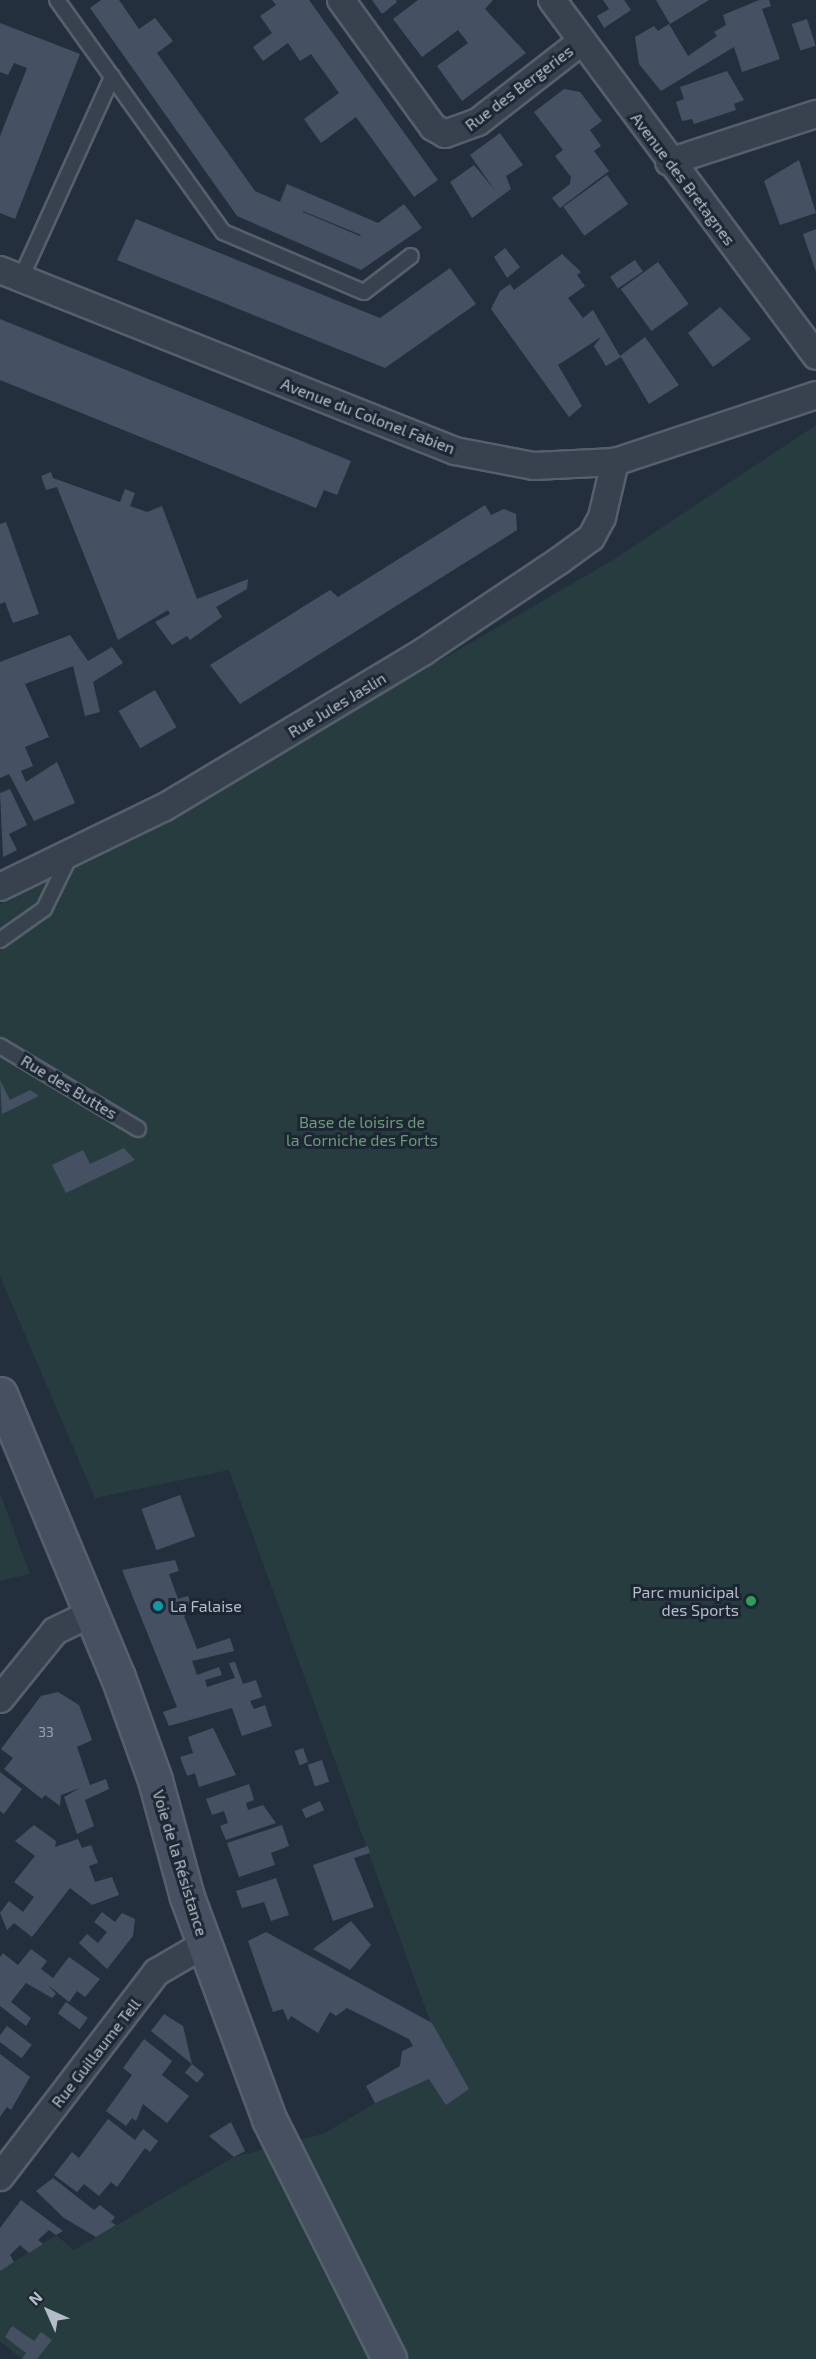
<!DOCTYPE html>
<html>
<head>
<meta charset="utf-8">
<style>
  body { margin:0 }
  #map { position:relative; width:816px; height:2359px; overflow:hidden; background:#242f3e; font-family:"Exo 2",sans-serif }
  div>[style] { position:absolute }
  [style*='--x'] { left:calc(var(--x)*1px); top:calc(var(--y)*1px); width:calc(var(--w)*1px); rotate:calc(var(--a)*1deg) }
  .green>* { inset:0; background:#263c3f }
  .building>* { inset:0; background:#455162; transform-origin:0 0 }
  .roads { filter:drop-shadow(2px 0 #565f6c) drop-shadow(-2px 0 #565f6c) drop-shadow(0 2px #565f6c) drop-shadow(0 -2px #565f6c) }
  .lane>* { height:14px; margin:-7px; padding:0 7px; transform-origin:7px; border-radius:7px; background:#38414e }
  .street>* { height:26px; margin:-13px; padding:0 13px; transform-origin:13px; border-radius:13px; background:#38414e }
  .secondary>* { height:33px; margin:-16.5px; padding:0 16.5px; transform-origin:16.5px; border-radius:16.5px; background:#465061 }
  .dots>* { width:16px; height:16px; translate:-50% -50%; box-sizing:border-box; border:3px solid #1d2633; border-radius:50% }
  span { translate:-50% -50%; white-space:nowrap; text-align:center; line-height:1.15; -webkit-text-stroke:6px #1d2633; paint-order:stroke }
  .number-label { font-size:14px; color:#98a1af }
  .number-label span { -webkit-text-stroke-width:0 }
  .street-label { font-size:16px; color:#b4bcc9 }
  .park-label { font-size:16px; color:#6b9a76 }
  .poi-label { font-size:16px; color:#b4bcc9 }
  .right { translate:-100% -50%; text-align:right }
  .left { translate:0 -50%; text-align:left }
  .north { position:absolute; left:18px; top:2281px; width:60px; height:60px; -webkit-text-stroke:4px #1d2633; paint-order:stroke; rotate:315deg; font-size:16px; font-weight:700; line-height:24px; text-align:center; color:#b4bcc9 }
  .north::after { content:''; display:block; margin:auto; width:21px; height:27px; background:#b4bcc9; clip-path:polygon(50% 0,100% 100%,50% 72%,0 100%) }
</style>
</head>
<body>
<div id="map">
  <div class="green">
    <div style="clip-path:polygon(816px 425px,816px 2359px,22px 2359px,0 2341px,0 2271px,56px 2235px,74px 2250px,234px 2157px,323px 2134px,445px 2062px,229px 1470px,95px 1498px,0 1276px,0 904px,219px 789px,613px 560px)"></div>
    <div style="clip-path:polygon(0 1493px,30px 1574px,0 1581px)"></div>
  </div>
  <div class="building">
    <div style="clip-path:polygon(evenodd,101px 0,119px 0,139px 29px,155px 18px,173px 41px,157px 53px,255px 191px,280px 202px,287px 184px,378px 223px,404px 204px,422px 228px,361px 270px,237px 216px,90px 8px,101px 0,303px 212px,303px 211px,361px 235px,360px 236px,303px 212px)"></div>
    <div style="clip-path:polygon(272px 0,309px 0,438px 180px,414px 197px,356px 117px,321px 143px,304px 119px,339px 93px,311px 54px,300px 61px,288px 43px,263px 61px,253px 47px,272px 33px,260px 16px,276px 5px)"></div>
    <div style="clip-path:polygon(372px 0,396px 0,397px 2px,382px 14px)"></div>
    <div style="clip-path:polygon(418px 0,493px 0,485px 9px,526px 53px,462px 101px,437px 66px,468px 43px,458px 30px,422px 57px,393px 19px)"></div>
    <div style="clip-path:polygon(603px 0,624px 0,631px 10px,604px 28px,597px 16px,609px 9px)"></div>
    <div style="clip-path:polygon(656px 0,709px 0,670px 24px)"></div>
    <div style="clip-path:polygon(759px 0,769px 0,771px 6px,762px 9px,780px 59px,742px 72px,734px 47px,661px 91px,639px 64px,635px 37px,654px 26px,658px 31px,669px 24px,688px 56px,717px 36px,714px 32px,726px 25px,723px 15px)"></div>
    <div style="left:807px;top:19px;width:28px;height:16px;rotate:72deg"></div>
    <div style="clip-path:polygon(0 23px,80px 54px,15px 219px,0 213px,0 136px,27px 68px,14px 63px,8px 75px,0 72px)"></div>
    <div style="clip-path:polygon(727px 71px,744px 100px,734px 104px,736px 110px,694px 124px,692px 119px,682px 121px,676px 102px,684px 99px,680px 87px)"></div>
    <div style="clip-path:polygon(564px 89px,580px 92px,602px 121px,590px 130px,601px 146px,594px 151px,609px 171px,560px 208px,552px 198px,570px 184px,571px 177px,555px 156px,563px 150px,534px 112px)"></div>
    <div style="clip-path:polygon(500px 133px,523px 165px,506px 176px,511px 189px,472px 218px,450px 182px,474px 165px,494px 189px,470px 155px)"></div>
    <div style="clip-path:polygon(799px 160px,816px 213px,780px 225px,764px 181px)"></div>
    <div style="left:607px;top:175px;width:36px;height:54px;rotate:54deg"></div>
    <div style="clip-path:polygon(136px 219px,380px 318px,450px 268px,476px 304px,385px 368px,117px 260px)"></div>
    <div style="clip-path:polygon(816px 229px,816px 272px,803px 234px)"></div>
    <div style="clip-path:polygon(505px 248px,520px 267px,507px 278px,494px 257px)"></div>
    <div style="clip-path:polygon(562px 254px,581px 272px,577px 275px,585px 286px,568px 298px,583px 318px,593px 310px,620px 356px,645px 337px,679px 385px,649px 404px,621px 357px,606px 366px,594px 346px,601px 337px,558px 365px,582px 406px,569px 417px,491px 309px,500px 291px,510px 284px,514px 290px)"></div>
    <div style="left:635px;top:260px;width:14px;height:30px;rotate:56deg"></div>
    <div style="left:658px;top:262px;width:52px;height:46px;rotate:54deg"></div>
    <div style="clip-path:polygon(720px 307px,751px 339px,713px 367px,688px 333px)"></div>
    <div style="clip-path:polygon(0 319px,351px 461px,337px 495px,324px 490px,316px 508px,0 380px)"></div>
    <div style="clip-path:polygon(51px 472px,53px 478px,120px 502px,125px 489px,135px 493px,130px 506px,147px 512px,162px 506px,197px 599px,248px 579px,247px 589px,216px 607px,222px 617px,190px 640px,187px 636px,172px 645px,155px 622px,170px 614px,168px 610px,118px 640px,57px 487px,46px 490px,41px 476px)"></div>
    <div style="clip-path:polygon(485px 505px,491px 515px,504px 509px,516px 514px,517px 530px,240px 704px,210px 665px,330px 590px,338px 597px)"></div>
    <div style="clip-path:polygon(6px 522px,39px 614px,13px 623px,5px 602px,0 604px,0 524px)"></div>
    <div style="clip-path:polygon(70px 635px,88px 661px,112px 647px,123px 663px,93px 682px,100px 712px,85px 716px,73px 666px,25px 684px,49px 737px,25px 747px,33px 766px,21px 771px,26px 782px,57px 762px,75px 803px,34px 821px,9px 774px,0 778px,0 662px)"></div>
    <div style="left:155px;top:690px;width:43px;height:42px;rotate:60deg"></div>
    <div style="clip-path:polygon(10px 789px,27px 825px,9px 834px,17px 850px,3px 857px,0 793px)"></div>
    <div style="clip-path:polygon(0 1080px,10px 1100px,30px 1090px,39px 1096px,2px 1114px)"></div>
    <div style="clip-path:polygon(124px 1148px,135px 1160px,66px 1193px,52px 1165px,83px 1150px,90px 1164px)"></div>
    <div style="left:180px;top:1495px;width:44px;height:41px;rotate:70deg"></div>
    <div style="clip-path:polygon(175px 1560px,179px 1571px,169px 1574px,178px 1599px,188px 1596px,193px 1612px,184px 1616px,197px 1649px,230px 1638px,234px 1651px,192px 1661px,197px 1675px,219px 1667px,222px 1675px,205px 1680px,207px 1687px,235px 1678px,229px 1663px,235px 1662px,243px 1684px,256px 1680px,262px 1697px,250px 1701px,254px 1709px,265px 1705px,272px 1726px,242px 1736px,232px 1708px,169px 1726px,163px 1712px,177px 1707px,122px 1570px)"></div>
    <div style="clip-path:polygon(58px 1692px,79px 1705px,92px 1740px,77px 1747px,90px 1785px,106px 1779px,109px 1789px,85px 1800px,94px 1826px,77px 1834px,64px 1797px,80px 1788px,61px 1795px,60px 1806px,45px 1795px,42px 1799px,4px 1769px,13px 1758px,1px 1749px,41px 1696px)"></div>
    <div style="clip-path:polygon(213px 1728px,236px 1775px,199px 1787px,195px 1773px,187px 1776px,180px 1757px,193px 1753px,188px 1737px)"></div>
    <div style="left:303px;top:1748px;width:15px;height:9px;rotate:70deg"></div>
    <div style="left:322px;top:1760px;width:23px;height:15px;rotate:72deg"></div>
    <div style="clip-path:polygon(0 1772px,22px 1789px,4px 1814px,0 1811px)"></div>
    <div style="clip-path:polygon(249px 1784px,254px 1800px,246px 1803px,248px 1810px,263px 1805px,276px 1823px,226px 1840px,220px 1826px,228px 1823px,224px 1811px,212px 1815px,206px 1799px)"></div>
    <div style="left:320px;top:1801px;width:10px;height:20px;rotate:66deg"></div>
    <div style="clip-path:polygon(34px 1825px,56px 1841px,55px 1847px,78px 1839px,82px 1848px,91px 1845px,98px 1863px,89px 1866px,95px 1882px,112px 1877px,119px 1895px,92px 1905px,70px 1888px,32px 1937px,14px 1923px,7px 1930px,0 1913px,9px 1901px,23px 1912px,34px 1897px,14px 1882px,35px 1856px,15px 1841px)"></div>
    <div style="clip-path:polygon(282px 1825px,289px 1846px,271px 1853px,275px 1865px,239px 1877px,227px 1843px)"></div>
    <div style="clip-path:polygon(368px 1846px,370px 1853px,354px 1858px,374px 1907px,333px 1921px,313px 1865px)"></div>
    <div style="clip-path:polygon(276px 1878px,289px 1915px,271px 1921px,264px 1902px,242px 1908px,236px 1891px)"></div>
    <div style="clip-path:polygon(102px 1912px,115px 1922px,122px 1913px,135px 1919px,133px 1936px,107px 1969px,79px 1943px,87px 1934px,98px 1943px,107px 1932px,94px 1922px)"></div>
    <div style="clip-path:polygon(351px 1921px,371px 1945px,350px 1970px,313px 1949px)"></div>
    <div style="clip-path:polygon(266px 1932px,432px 2023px,469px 2089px,446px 2105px,429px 2079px,375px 2103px,366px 2086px,400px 2066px,402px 2051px,413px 2046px,409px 2039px,347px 2008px,336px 2016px,330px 2012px,318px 2033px,291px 2016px,288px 2021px,283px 2009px,273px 2012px,248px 1941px)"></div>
    <div style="clip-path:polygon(31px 1949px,47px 1961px,41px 1969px,53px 1978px,69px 1957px,100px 1979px,85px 1997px,77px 1991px,69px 2002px,48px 1985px,56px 1994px,52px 1998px,26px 1983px,11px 2002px,31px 2018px,26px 2026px,0 2006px,0 1957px,3px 1953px,18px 1965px)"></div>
    <div style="left:66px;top:2002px;width:27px;height:14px;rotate:36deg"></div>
    <div style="clip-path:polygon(164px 2014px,183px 2026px,192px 2064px,151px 2031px)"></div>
    <div style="left:7px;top:2026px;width:31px;height:17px;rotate:37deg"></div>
    <div style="clip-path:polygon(144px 2039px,172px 2061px,162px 2075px,189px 2096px,167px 2123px,143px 2104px,136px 2121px,132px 2118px,126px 2126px,106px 2111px,132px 2075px,123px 2068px)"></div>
    <div style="clip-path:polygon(0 2054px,30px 2077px,11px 2110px,7px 2107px,0 2117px)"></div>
    <div style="left:192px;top:2064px;width:16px;height:11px;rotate:40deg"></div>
    <div style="clip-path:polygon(108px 2119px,135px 2140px,143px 2129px,158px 2141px,150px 2152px,145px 2148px,117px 2187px,111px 2182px,99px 2196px,84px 2184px,77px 2192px,54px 2175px,72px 2152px,79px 2158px)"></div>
    <div style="clip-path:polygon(231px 2122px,245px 2151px,234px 2157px,209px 2136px)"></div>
    <div style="clip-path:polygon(53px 2178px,94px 2210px,100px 2205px,115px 2217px,111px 2222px,116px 2225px,96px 2237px,64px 2218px,36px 2191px)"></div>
    <div style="clip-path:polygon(21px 2200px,63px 2231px,56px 2235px,49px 2230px,38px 2240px,43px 2244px,29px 2253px,20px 2245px,10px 2255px,14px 2262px,0 2271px,0 2228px)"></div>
    <div style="clip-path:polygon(12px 2326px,34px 2341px,41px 2332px,52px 2340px,37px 2359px,22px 2359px,26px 2353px,5px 2337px)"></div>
  </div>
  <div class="roads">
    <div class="lane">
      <div style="--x:57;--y:0;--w:285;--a:54.4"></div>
      <div style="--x:223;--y:232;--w:153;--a:23.1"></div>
      <div style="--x:364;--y:292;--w:59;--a:-37.5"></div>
      <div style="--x:21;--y:278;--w:221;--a:-65.6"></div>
      <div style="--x:0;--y:940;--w:54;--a:-35.2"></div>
      <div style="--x:44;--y:909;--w:59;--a:-63.9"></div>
      <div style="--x:0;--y:1046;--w:161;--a:31"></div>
    </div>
    <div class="street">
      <div style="--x:341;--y:0;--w:157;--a:54.1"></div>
      <div style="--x:433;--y:127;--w:14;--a:30"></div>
      <div style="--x:445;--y:134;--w:35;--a:-20"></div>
      <div style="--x:478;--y:122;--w:132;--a:-37.9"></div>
      <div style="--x:552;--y:0;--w:443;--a:53.4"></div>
      <div style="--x:669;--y:162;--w:155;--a:-18.1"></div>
      <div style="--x:0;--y:270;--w:490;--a:21.7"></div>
      <div style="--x:455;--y:451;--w:80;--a:10.8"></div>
      <div style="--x:534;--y:466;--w:81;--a:-2.8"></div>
      <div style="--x:615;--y:462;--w:212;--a:-18.4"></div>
      <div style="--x:0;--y:887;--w:183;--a:-25.9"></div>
      <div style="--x:165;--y:807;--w:301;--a:-31"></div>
      <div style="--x:423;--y:652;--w:164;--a:-33.8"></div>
      <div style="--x:559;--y:561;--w:39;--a:-36"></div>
      <div style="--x:591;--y:538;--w:24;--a:-62"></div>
      <div style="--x:602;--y:517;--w:57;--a:-76.7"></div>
      <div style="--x:0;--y:1699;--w:87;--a:-51"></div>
      <div style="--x:55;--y:1631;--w:41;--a:-25.9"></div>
      <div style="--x:0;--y:2177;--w:258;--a:-52.6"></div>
      <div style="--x:157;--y:1972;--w:56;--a:-30.3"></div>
    </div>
    <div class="secondary">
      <div style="--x:0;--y:1394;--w:307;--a:67.4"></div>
      <div style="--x:118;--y:1677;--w:109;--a:70.2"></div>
      <div style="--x:155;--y:1780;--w:121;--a:74.7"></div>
      <div style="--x:187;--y:1897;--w:237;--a:69.7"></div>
      <div style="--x:269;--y:2119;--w:268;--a:63.4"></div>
    </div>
  </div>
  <div class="dots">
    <div style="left:751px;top:1601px;background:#2e9e5b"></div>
    <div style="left:158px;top:1606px;background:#0f9aa8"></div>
  </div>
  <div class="number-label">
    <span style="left:46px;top:1732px">33</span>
  </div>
  <div class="street-label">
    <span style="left:519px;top:88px;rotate:-37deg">Rue des Bergeries</span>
    <span style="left:683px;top:179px;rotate:53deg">Avenue des Bretagnes</span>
    <span style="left:368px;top:416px;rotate:21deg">Avenue du Colonel Fabien</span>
    <span style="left:337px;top:705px;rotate:-31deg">Rue Jules Jaslin</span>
    <span style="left:69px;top:1087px;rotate:31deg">Rue des Buttes</span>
    <span style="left:180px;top:1863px;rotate:73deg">Voie de la Résistance</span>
    <span style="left:96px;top:2053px;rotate:-52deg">Rue Guillaume Tell</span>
  </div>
  <div class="park-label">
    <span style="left:362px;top:1131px">Base de loisirs de<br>la Corniche des Forts</span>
  </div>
  <div class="poi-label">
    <span class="right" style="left:739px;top:1601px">Parc municipal<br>des Sports</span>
    <span class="left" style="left:170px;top:1606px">La Falaise</span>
  </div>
  <div class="north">N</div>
</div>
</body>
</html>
